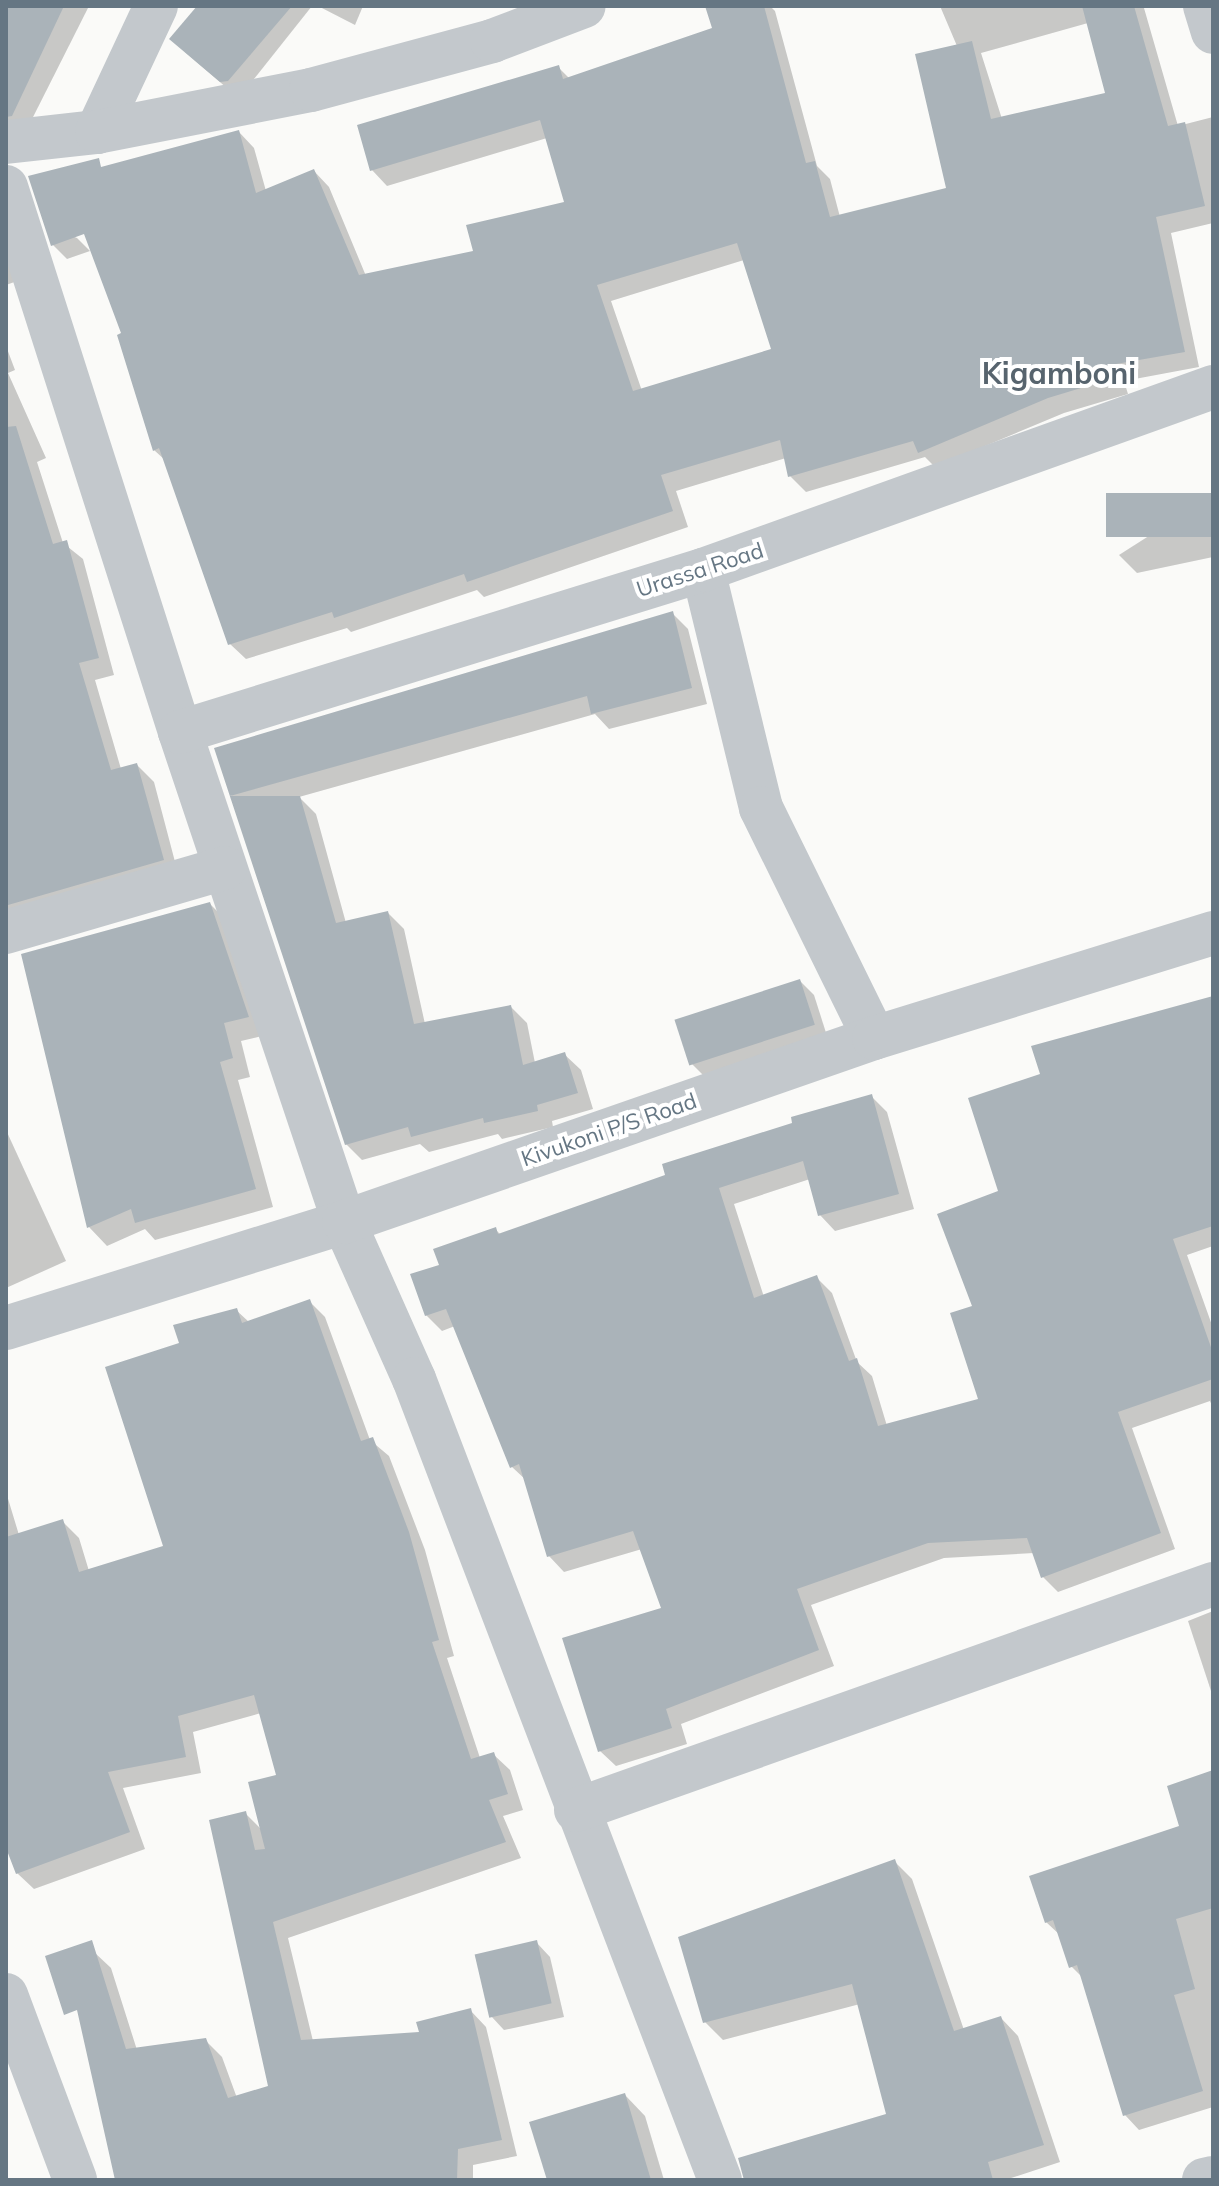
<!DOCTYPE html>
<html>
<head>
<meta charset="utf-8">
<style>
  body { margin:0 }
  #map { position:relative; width:1219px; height:2186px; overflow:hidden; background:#fafaf8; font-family:Mulish,sans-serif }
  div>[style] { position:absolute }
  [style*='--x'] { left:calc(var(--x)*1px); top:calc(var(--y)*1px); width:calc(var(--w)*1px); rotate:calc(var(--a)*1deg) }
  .shadow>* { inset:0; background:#0003 }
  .building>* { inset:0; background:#aab3b9; transform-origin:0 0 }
  .street>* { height:44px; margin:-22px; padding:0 22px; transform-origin:22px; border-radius:22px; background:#c3c8cc }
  span { translate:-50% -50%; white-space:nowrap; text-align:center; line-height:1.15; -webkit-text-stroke:8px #fff; paint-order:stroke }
  .street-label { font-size:22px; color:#657683 }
  .district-label { font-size:30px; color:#57646e; font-weight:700 }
  .frame { position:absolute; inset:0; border:8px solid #657683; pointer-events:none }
</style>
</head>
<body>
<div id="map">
  <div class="shadow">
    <div style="clip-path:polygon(6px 6px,89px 6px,26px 131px,6px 130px)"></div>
    <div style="clip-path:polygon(200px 6px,312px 6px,242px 94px,235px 95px,185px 52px)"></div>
    <div style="clip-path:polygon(318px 6px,363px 6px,355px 25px)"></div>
    <div style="clip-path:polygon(evenodd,726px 6px,770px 6px,775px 11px,817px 166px,830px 179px,840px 217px,948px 190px,957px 46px,940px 6px,1151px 6px,1144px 8px,1178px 126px,1213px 117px,1213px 223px,1171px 233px,1199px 367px,1124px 381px,1128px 394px,1064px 413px,935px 467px,925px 457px,806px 492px,790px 476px,786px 458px,676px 491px,688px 527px,484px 597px,477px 590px,351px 632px,347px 628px,246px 659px,230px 644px,166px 461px,154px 450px,239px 132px,254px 148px,266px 191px,314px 171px,329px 187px,366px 276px,476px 252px,566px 204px,547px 138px,387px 186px,372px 170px,559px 68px,569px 78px,715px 29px,726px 6px,1088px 23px,1108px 94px,1002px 119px,981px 53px,1088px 23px,726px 6px,744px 260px,773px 350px,642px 391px,611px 301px,744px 260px)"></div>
    <div style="clip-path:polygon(46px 225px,77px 238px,90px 251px,67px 259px,53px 245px)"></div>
    <div style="clip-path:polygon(6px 237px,20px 280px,6px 285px)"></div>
    <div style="clip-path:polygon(6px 346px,15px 370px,8px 373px,46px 458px,37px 462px,63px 543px,83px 559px,114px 675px,95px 680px,121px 769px,137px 765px,154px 782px,179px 877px,6px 928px)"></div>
    <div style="clip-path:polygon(1213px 495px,1213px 557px,1137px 573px,1119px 555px)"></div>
    <div style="clip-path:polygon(672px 613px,688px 629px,707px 704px,609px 729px,595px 714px,299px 797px,316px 814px,346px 923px,388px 913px,404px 929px,425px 1024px,511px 1007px,527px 1023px,535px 1063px,564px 1054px,581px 1070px,593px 1109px,552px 1121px,553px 1127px,502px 1139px,498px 1134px,429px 1152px,420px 1144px,362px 1160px,346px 1144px,216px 749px)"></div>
    <div style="clip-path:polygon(210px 904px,228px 922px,266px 1035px,241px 1041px,250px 1077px,238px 1080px,273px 1207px,155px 1240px,145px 1229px,107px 1246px,89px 1227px,23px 955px)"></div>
    <div style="clip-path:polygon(800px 981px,814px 995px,828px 1039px,704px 1076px,690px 1062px)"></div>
    <div style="clip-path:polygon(1213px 998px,1213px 1246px,1187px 1255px,1213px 1328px,1213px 1408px,1210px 1401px,1132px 1428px,1175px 1549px,1058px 1592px,1042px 1576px,1034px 1553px,944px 1558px,811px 1605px,834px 1666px,681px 1724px,687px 1744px,616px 1766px,600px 1751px,664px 1609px,642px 1549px,564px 1572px,549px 1556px,527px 1481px,512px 1467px,455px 1326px,442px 1331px,426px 1315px,441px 1266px,495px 1229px,501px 1235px,668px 1177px,872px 1097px,887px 1112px,914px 1209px,835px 1231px,820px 1215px,810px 1179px,734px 1204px,764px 1297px,817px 1278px,832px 1293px,857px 1362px,872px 1376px,887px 1426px,981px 1400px,975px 1307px,1001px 1192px,1043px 1076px)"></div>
    <div style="clip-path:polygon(6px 1130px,66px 1261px,6px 1288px)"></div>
    <div style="clip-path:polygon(309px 1301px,325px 1317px,370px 1440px,389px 1456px,425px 1550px,454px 1656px,447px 1658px,480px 1758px,493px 1754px,510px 1770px,523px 1810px,503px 1816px,521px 1858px,288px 1938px,313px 2041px,422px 2034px,470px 2010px,486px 2027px,517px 2156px,473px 2165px,473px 2180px,117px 2180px,94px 1952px,111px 1968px,137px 2050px,205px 2040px,222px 2057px,237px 2098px,271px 2088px,245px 1813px,263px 1831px,278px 1776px,261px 1713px,193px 1732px,201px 1773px,123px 1788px,145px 1849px,34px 1889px,17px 1873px,6px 1842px,6px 1492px,19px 1535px,62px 1521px,79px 1538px,89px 1571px,166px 1547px,181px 1345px,236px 1310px,249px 1322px)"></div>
    <div style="clip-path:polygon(1213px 1611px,1213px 1697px,1188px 1621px)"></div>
    <div style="clip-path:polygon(1213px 1772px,1213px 2107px,1139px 2130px,1125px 2115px,1083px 1978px,1071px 1966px,1061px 1936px,1046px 1922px,1182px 1827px)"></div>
    <div style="clip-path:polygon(894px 1861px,912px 1879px,964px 2030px,1001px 2018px,1018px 2036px,1060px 2162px,1005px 2180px,750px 2180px,888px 2116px,860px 2004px,723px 2040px,705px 2022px)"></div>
    <div style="clip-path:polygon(536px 1942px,550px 1957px,564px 2017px,504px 2030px,490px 2015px)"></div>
    <div style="clip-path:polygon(625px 2095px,645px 2116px,664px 2180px,549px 2180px)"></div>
  </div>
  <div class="building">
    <div style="clip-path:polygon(6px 6px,64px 6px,12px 116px,6px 117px)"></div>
    <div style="clip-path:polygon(197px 6px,292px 6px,228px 81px,220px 82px,169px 39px)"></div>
    <div style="clip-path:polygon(evenodd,705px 6px,764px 6px,806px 163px,815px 161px,830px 217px,946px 188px,915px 54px,972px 41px,991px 119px,1105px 93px,1082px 6px,1134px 6px,1168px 126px,1185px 122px,1205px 206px,1156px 217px,1185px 352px,1110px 365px,1114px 378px,1048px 398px,918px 453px,913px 441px,788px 477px,780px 440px,661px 475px,673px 511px,467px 582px,464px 574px,334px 618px,332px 612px,228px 645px,159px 448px,153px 451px,117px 335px,121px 333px,84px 234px,51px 246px,28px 176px,99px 158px,101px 167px,239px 130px,256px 193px,314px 169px,359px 275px,473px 251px,466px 225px,564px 202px,540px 120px,370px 171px,357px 125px,559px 65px,563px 79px,712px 28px,705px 6px,737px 243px,771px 349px,633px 391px,597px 285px,737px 243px)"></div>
    <div style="clip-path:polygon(16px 426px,53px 544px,67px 540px,99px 658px,79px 663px,111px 770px,137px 763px,164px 860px,8px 905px,6px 427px)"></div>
    <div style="left:1213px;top:493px;width:44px;height:107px;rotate:90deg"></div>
    <div style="clip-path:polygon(673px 611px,692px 688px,591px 714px,587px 696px,230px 796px,300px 796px,336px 923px,388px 911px,414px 1024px,511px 1005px,523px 1065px,565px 1052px,578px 1093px,537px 1105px,538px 1111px,484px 1123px,483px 1118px,411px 1137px,408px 1127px,345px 1145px,214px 748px)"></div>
    <div style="clip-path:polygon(210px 902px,249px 1017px,224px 1023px,233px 1058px,220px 1062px,256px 1189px,135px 1223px,131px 1209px,87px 1228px,21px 954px)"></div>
    <div style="left:800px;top:979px;width:48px;height:132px;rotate:72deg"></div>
    <div style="clip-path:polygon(1213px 996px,1213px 1226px,1173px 1239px,1213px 1353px,1213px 1379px,1118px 1412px,1161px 1533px,1041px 1578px,1027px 1538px,928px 1543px,797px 1589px,819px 1650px,666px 1709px,672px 1728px,598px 1752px,562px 1638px,661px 1608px,633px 1531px,547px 1557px,519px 1464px,510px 1468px,446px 1309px,425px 1316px,410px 1274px,439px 1265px,433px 1249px,496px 1227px,498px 1234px,665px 1175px,662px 1164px,792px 1123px,791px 1117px,872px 1094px,899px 1194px,818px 1216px,803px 1161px,719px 1188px,754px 1298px,817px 1275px,849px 1361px,857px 1358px,878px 1426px,978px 1399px,950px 1313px,972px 1306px,937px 1214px,998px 1191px,968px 1098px,1040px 1074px,1031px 1046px)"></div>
    <div style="clip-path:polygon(310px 1299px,361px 1441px,373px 1437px,409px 1532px,439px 1640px,432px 1642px,471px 1759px,494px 1752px,508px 1794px,489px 1800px,506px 1842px,273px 1922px,301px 2040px,419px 2032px,416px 2022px,471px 2008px,502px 2140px,458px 2149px,457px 2180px,115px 2180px,77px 2010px,64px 2015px,45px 1956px,92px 1940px,126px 2049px,206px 2038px,228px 2098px,268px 2086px,209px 1820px,246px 1811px,255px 1850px,265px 1849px,248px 1782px,276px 1775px,254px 1695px,178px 1716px,186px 1757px,108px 1772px,130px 1832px,16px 1874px,6px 1848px,6px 1537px,63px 1519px,79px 1572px,163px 1546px,105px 1367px,179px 1343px,173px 1325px,237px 1308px,242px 1323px)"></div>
    <div style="clip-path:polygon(1213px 1770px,1213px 1908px,1176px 1919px,1195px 1989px,1174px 1995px,1203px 2091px,1123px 2116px,1077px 1965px,1069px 1968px,1053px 1920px,1045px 1923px,1029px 1876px,1179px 1826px,1167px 1786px)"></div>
    <div style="clip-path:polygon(895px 1859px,954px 2031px,1001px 2016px,1044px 2145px,988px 2162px,993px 2180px,744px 2180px,738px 2158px,886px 2114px,852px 1984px,703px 2023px,678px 1937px)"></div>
    <div style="left:537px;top:1940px;width:65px;height:64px;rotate:77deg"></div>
    <div style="clip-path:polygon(625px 2093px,651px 2180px,547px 2180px,529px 2122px)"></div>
  </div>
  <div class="street">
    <div style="--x:1205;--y:6;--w:27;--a:73"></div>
    <div style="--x:97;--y:132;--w:139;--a:-64.9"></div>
    <div style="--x:6;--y:142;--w:92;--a:-6.3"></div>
    <div style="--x:97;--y:132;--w:218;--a:-11.1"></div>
    <div style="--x:311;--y:90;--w:188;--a:-15.1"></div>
    <div style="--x:492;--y:41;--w:98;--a:-20.8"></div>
    <div style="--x:6;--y:187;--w:572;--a:72.29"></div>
    <div style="--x:180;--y:732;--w:517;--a:71.49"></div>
    <div style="--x:344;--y:1222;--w:172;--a:66"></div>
    <div style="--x:414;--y:1379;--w:857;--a:69.09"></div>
    <div style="--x:703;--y:570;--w:245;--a:76.3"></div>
    <div style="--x:761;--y:808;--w:256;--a:63.8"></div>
    <div style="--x:180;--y:732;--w:548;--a:-17.21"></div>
    <div style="--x:703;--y:570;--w:542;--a:-19.74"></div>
    <div style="--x:6;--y:932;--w:228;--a:-16.3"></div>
    <div style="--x:6;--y:1328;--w:354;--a:-17.4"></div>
    <div style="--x:344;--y:1222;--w:561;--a:-19.15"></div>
    <div style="--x:874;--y:1038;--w:355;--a:-17.2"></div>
    <div style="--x:576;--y:1810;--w:676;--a:-19.53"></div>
    <div style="--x:6;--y:1995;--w:197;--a:69.5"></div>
    <div style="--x:1204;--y:2180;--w:9;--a:-13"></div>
  </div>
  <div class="street-label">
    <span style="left:700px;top:570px;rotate:-18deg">Urassa Road</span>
    <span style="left:609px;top:1130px;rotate:-19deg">Kivukoni P/S Road</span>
  </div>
  <div class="district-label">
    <span style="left:1059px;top:373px">Kigamboni</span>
  </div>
  <div class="frame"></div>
</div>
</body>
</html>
